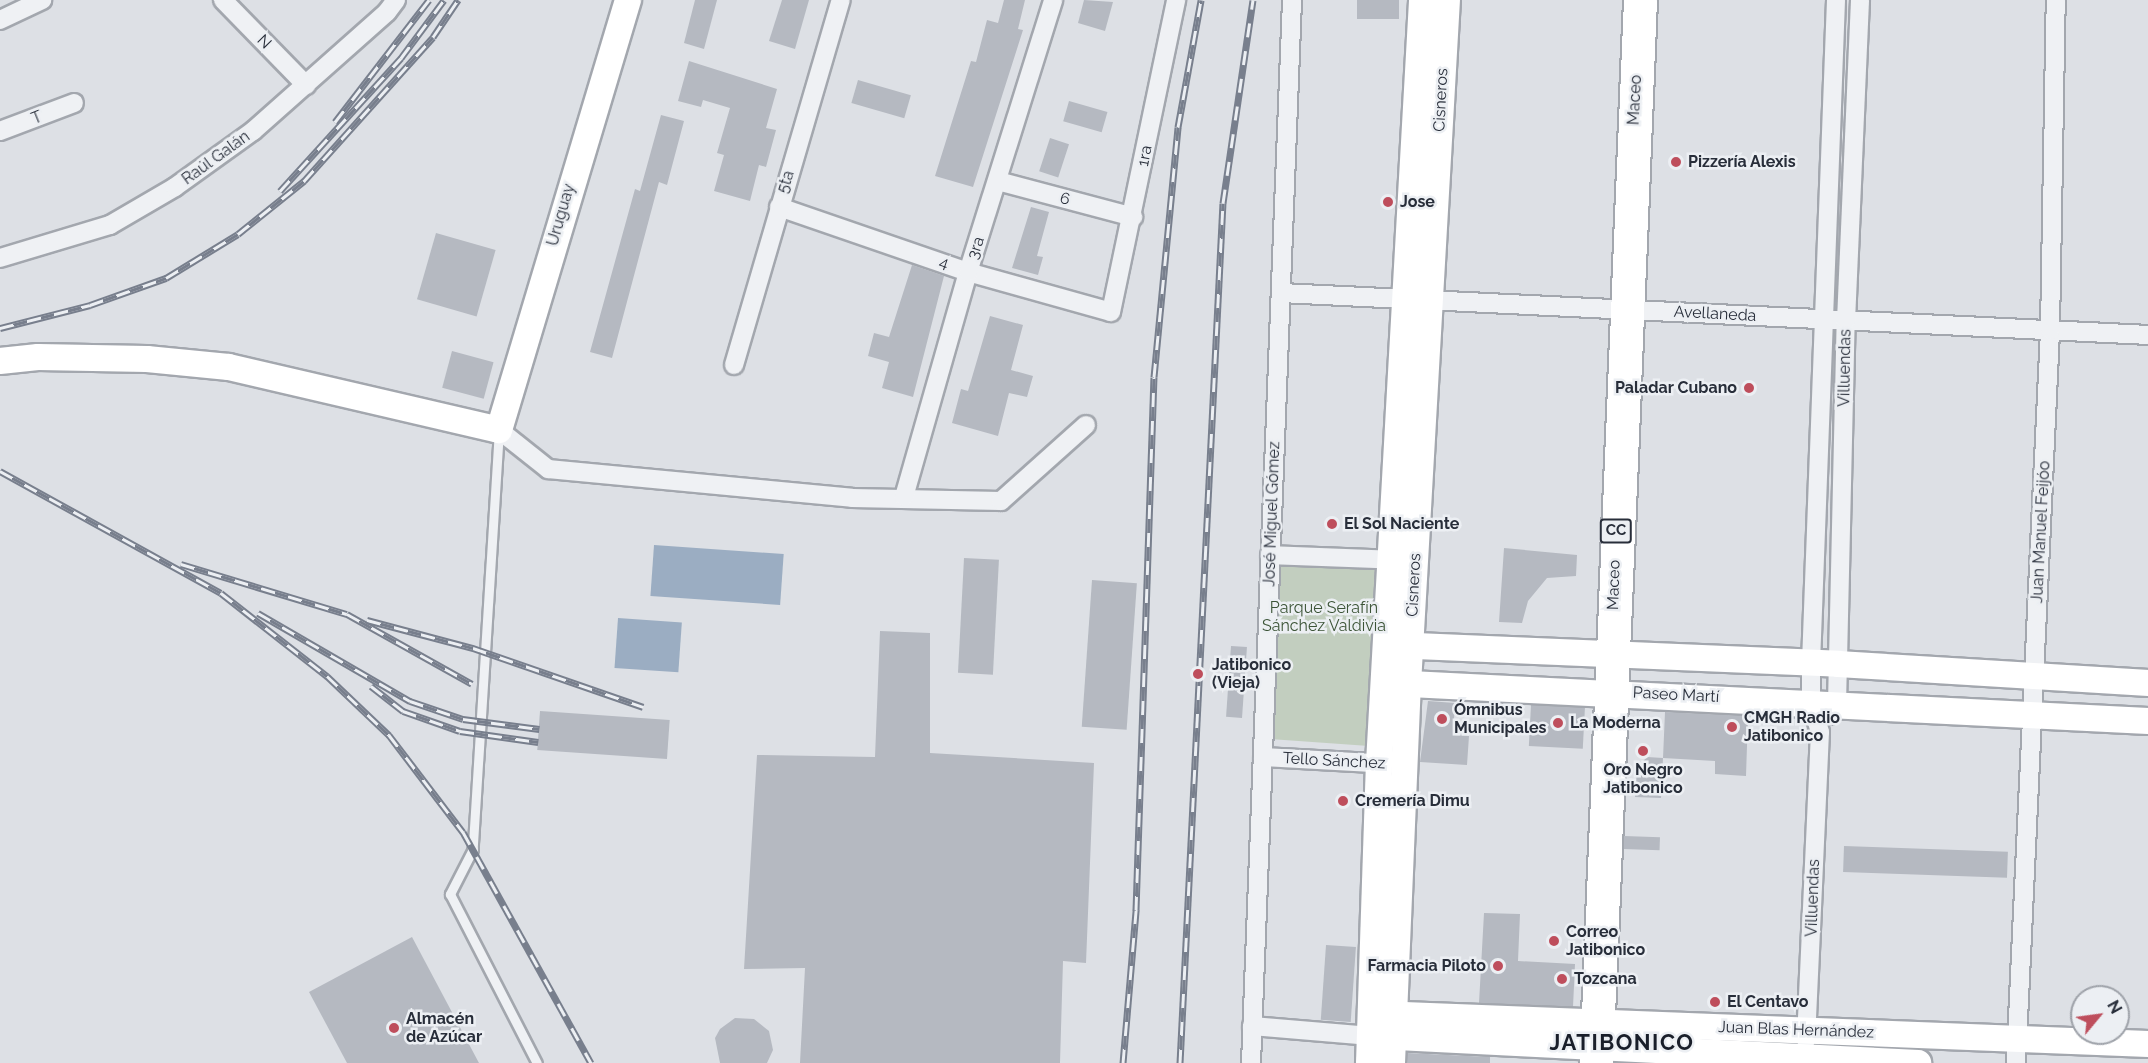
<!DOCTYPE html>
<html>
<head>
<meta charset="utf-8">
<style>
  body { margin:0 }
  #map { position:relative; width:2148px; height:1063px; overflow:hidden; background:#dde0e5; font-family:Raleway,sans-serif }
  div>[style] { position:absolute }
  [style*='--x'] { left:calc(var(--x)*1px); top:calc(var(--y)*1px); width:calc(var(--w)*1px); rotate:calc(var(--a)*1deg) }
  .green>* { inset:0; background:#c2cebf; transform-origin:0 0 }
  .water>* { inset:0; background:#9badc2; transform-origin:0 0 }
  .building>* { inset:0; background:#b5b9c1; transform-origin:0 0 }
  .roads { filter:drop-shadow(2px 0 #a3a7ae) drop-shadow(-2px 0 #a3a7ae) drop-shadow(0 2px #a3a7ae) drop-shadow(0 -2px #a3a7ae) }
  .lane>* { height:9px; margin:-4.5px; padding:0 4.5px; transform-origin:4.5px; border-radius:4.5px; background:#eff1f4 }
  .street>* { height:18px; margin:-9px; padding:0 9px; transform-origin:9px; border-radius:9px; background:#eff1f4 }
  .secondary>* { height:26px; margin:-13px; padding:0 13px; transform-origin:13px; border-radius:13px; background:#fff }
  .highway>* { height:33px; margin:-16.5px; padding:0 16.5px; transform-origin:16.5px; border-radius:16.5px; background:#fff }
  .rail>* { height:7px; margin-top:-3.5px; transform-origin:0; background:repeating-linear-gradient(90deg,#eceff3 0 14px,#787f8d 0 28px); box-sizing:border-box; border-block:2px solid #787f8d }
  .dots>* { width:16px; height:16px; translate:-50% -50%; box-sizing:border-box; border:3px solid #eceff3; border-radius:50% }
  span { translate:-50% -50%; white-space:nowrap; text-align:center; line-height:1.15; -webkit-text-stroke:5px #eceff3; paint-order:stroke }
  .shield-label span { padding:2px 4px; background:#eceff3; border:2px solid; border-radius:4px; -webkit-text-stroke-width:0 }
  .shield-label { font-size:15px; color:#282e3a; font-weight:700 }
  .street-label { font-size:16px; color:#282e3a }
  .poi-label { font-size:16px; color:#282e3a; font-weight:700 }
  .left { translate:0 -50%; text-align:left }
  .right { translate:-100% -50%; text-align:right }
  .park-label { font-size:16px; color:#3c5437 }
  .district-label { font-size:22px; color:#1a1f2a; font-weight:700; letter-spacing:1.5px }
  .north { position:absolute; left:2070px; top:985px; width:60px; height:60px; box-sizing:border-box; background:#eceff3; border:2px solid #9ea2a9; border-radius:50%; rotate:61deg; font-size:16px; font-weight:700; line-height:24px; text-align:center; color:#282e3a }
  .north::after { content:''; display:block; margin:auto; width:21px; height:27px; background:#be4e5c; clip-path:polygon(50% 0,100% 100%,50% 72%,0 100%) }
</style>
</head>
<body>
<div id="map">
  <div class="green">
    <div style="left:1275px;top:562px;width:103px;height:177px;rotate:4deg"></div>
  </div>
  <div class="water">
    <div style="left:654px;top:545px;width:130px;height:51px;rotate:4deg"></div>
    <div style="left:618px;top:618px;width:64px;height:50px;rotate:4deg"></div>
  </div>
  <div class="building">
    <div style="clip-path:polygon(695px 0,717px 0,704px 49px,684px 43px)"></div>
    <div style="clip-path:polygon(782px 0,809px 0,795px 49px,769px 41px)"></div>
    <div style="clip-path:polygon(1004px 0,1025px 0,1018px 29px,1023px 30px,973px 187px,935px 176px,971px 61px,976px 62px,987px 20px,998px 23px)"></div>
    <div style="clip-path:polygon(1084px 0,1113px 2px,1105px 31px,1078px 23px)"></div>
    <div style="left:1357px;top:0;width:42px;height:19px"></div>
    <div style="clip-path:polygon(689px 61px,777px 89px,766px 128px,776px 130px,766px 167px,759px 165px,750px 201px,714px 191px,724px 155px,717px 153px,730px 108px,703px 100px,701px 107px,678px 101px)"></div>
    <div style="left:858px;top:80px;width:55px;height:24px;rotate:16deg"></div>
    <div style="left:1069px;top:101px;width:40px;height:21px;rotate:16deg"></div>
    <div style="clip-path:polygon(661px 115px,684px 121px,667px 185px,659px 182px,612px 358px,590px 352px,635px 189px,640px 191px)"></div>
    <div style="left:1050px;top:138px;width:20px;height:35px;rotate:18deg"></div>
    <div style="clip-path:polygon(1031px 207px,1049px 212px,1037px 256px,1043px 257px,1038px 275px,1012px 268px)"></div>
    <div style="left:436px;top:233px;width:62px;height:69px;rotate:16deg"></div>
    <div style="clip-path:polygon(912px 265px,944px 276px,913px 397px,882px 388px,889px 362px,868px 356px,874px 333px,889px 337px)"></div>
    <div style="clip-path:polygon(990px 316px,1023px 325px,1011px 370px,1033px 376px,1027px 397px,1009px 393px,998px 436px,952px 423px,961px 389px,968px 391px)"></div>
    <div style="left:452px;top:351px;width:43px;height:38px;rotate:15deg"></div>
    <div style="clip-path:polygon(1504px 548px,1577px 555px,1576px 576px,1547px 578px,1528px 601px,1522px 623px,1499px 622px)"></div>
    <div style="left:964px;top:558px;width:35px;height:115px;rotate:3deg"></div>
    <div style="left:1092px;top:580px;width:45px;height:147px;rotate:4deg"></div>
    <div style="clip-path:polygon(880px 631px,930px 633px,930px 753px,1094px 763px,1086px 963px,1063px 961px,1060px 1063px,800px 1063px,805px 968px,744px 969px,757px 755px,875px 757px)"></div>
    <div style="left:1231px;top:646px;width:16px;height:71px;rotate:4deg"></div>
    <div style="clip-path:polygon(1428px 701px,1455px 703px,1453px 735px,1469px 736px,1467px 765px,1420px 762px)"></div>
    <div style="left:1531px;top:705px;width:54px;height:41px;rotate:3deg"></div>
    <div style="left:540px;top:711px;width:130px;height:39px;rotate:4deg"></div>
    <div style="clip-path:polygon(1665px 712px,1748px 716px,1746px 776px,1715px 774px,1715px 761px,1663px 758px)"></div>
    <div style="clip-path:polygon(1647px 757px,1663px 758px,1661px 798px,1635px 797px,1637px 768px)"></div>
    <div style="left:1624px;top:836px;width:36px;height:13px;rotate:2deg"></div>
    <div style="left:1844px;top:846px;width:164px;height:26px;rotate:2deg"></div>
    <div style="clip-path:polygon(1484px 913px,1520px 914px,1518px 961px,1575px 964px,1573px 1007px,1479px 1003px)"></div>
    <div style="clip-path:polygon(412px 937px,479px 1063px,347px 1063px,309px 992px)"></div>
    <div style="left:1326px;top:945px;width:30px;height:75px;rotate:4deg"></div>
    <div style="clip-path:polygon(735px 1018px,754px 1019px,769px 1031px,773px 1050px,767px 1063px,720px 1063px,715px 1038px,720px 1029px)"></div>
    <div style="clip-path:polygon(1407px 1053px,1490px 1057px,1490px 1063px,1407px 1063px)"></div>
  </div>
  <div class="roads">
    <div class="lane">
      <div style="--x:499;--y:430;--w:420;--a:93.6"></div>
      <div style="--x:473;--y:849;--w:51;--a:117.1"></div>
      <div style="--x:450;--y:894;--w:190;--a:62.8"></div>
    </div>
    <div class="street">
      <div style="--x:223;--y:0;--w:119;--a:45.7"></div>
      <div style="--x:0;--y:20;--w:47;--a:-25.5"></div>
      <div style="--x:0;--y:131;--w:79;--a:-20.7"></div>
      <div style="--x:998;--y:181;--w:140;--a:14.9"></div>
      <div style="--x:779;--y:207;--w:200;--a:19"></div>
      <div style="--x:968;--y:272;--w:148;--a:15.6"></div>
      <div style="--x:1111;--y:312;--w:319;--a:-78.2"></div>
      <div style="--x:0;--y:258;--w:115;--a:-16.7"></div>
      <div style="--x:110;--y:225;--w:75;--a:-30.3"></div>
      <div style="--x:175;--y:187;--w:96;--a:-35.7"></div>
      <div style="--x:253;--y:131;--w:179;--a:-41.6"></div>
      <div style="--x:387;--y:12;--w:15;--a:-53"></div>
      <div style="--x:1281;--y:293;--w:868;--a:2.77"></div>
      <div style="--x:734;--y:365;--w:380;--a:-73.7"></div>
      <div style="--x:499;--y:430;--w:63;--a:38.5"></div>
      <div style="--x:548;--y:469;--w:305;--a:5.4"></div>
      <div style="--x:852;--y:498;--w:149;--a:1.2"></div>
      <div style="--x:1001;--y:501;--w:114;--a:-41.8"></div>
      <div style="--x:904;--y:497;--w:234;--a:-74.1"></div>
      <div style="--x:968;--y:272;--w:285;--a:-72.6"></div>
      <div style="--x:1270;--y:555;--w:131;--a:2.2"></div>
      <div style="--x:1830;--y:715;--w:13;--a:-58"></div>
      <div style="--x:1837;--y:704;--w:383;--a:-88.7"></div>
      <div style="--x:1846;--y:321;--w:321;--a:-87.5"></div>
      <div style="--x:1263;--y:757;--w:128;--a:3.1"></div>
      <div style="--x:1252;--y:1026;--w:119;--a:4.8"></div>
      <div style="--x:1806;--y:1040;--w:308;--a:-87.4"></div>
      <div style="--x:1820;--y:732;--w:31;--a:-107"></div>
      <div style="--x:1811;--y:702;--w:39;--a:-90"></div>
      <div style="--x:1811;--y:663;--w:663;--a:-87.84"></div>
      <div style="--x:1251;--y:1063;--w:1064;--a:-87.79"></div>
      <div style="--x:2016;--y:1063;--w:734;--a:-87.34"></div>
      <div style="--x:2050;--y:330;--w:330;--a:-89"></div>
    </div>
    <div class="secondary">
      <div style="--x:0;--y:361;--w:38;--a:-6"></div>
      <div style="--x:38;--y:357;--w:109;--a:1.1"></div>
      <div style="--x:147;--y:359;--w:82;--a:5.6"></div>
      <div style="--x:229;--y:367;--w:277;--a:13.1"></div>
      <div style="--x:499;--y:430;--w:449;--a:-73.3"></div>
      <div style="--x:1393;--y:645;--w:445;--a:2.4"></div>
      <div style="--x:1838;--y:664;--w:311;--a:3.5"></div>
      <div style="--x:1390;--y:683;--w:759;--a:2.87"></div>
      <div style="--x:1378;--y:1014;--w:771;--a:2.23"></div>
      <div style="--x:1377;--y:1036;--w:542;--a:2.86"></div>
      <div style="--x:1369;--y:1063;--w:300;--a:-88.1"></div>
      <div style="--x:1379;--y:763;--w:764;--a:-86.77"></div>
      <div style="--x:1392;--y:1063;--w:379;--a:-87.6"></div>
      <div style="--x:1408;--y:684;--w:685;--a:-86.74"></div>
    </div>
    <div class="highway">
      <div style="--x:1596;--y:1063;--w:1064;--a:-87.63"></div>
    </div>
  </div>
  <div class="rail">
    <div style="--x:335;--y:122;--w:154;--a:-52.4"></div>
    <div style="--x:280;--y:191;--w:180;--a:-47.7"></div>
    <div style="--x:401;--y:58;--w:72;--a:-53.4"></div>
    <div style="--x:0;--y:328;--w:93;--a:-14.3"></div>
    <div style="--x:90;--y:305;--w:81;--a:-19.6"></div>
    <div style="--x:166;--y:278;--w:84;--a:-31.4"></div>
    <div style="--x:238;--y:234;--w:85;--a:-38.8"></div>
    <div style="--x:304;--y:181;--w:193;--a:-48.1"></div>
    <div style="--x:433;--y:37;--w:45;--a:-56"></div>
    <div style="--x:0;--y:471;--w:252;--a:28.9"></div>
    <div style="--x:221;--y:593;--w:135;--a:38.1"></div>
    <div style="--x:327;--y:676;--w:86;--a:43.6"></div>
    <div style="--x:389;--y:735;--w:122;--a:52.7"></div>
    <div style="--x:463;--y:832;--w:264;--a:61"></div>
    <div style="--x:181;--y:564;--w:173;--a:16.8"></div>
    <div style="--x:347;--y:614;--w:143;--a:29.2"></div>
    <div style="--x:258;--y:613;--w:176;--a:30.1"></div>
    <div style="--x:410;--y:701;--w:56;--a:18.8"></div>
    <div style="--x:463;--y:719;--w:77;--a:7.5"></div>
    <div style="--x:367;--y:620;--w:110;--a:14.8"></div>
    <div style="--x:473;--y:648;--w:180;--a:19.1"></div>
    <div style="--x:371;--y:686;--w:41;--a:38"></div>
    <div style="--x:403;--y:711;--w:60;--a:19.3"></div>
    <div style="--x:460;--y:731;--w:79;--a:8"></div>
    <div style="--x:1123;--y:1063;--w:154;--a:-85.1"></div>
    <div style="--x:1136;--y:910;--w:533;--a:-88.07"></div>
    <div style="--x:1154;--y:377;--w:251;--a:-84.5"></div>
    <div style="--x:1178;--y:127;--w:129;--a:-79.7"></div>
    <div style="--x:1180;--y:1063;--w:861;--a:-87.14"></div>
    <div style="--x:1223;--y:203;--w:205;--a:-81.6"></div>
  </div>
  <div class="dots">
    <div style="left:1676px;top:162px;background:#be4e5c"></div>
    <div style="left:1388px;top:202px;background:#be4e5c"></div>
    <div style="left:1749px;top:388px;background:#be4e5c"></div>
    <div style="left:1332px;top:524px;background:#be4e5c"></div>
    <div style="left:1198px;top:674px;background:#be4e5c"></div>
    <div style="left:1442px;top:719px;background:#be4e5c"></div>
    <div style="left:1558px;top:723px;background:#be4e5c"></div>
    <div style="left:1732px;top:727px;background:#be4e5c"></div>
    <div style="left:1643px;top:751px;background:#be4e5c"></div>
    <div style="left:1343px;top:801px;background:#be4e5c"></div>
    <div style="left:1554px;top:941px;background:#be4e5c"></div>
    <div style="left:1498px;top:966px;background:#be4e5c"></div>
    <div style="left:1562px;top:979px;background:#be4e5c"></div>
    <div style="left:1715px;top:1002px;background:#be4e5c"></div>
    <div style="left:394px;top:1028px;background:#be4e5c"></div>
  </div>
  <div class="shield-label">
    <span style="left:1616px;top:531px">CC</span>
  </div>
  <div class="street-label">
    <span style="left:264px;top:42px;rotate:45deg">N</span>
    <span style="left:1441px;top:100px;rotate:-87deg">Cisneros</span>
    <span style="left:1635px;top:100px;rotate:-87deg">Maceo</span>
    <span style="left:37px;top:118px;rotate:-22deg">T</span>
    <span style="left:1145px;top:156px;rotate:-79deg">1ra</span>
    <span style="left:216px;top:158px;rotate:-36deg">Raúl Galán</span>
    <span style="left:786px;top:182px;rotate:-73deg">5ta</span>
    <span style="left:1065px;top:199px;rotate:15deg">6</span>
    <span style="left:561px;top:215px;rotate:-74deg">Uruguay</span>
    <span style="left:976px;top:248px;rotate:-72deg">3ra</span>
    <span style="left:944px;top:263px;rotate:19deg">4</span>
    <span style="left:1715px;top:314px;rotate:3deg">Avellaneda</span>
    <span style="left:1845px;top:368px;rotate:-89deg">Villuendas</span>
    <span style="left:1272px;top:514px;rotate:-88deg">José Miguel Gómez</span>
    <span style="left:2041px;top:532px;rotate:-87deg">Juan Manuel Feijóo</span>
    <span style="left:1414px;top:585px;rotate:-87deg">Cisneros</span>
    <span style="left:1614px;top:585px;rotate:-88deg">Maceo</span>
    <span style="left:1676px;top:695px;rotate:3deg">Paseo Martí</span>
    <span style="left:1334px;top:761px;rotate:3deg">Tello Sánchez</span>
    <span style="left:1813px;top:898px;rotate:-88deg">Villuendas</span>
    <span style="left:1796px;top:1030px;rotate:2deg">Juan Blas Hernández</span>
  </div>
  <div class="poi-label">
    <span class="left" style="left:1688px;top:162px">Pizzería Alexis</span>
    <span class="left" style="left:1400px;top:202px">Jose</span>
    <span class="right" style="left:1737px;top:388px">Paladar Cubano</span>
    <span class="left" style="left:1344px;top:524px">El Sol Naciente</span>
    <span class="left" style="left:1212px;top:674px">Jatibonico<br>(Vieja)</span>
    <span class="left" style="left:1454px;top:719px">Ómnibus<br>Municipales</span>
    <span class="left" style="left:1744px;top:727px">CMGH Radio<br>Jatibonico</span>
    <span class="left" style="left:1570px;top:723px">La Moderna</span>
    <span style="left:1643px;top:779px">Oro Negro<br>Jatibonico</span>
    <span class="left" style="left:1355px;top:801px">Cremería Dimu</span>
    <span class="left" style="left:1566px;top:941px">Correo<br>Jatibonico</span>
    <span class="right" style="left:1486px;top:966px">Farmacia Piloto</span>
    <span class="left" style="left:1574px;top:979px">Tozcana</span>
    <span class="left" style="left:1727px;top:1002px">El Centavo</span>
    <span class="left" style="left:406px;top:1028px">Almacén<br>de Azúcar</span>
  </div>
  <div class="park-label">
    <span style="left:1324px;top:617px">Parque Serafín<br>Sánchez Valdivia</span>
  </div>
  <div class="district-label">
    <span style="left:1622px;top:1043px">JATIBONICO</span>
  </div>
  <div class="north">N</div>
</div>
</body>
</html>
